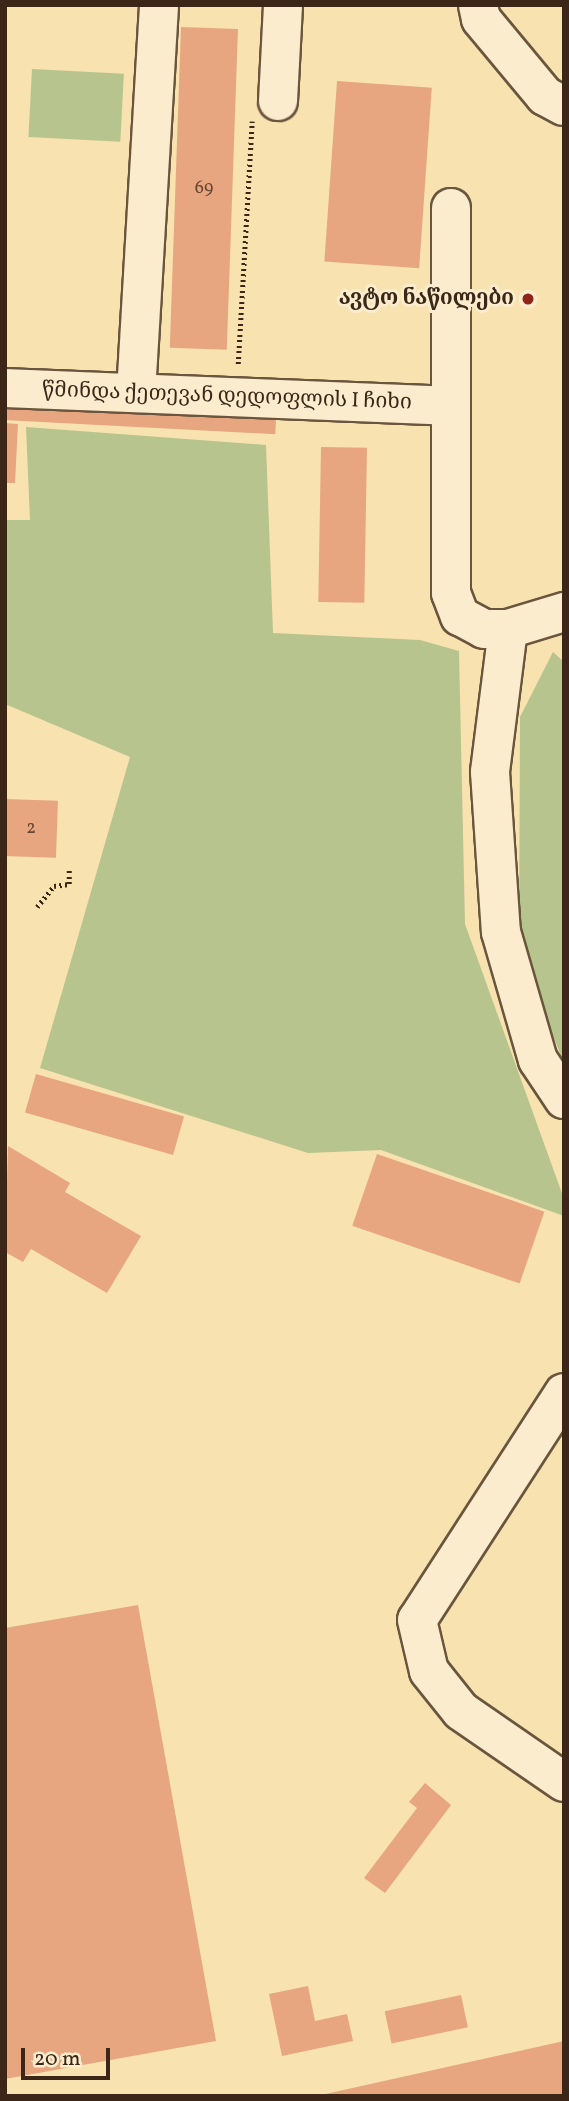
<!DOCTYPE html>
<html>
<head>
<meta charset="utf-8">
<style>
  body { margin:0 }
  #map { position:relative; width:569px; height:2101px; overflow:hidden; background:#f7e2b0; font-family:Vollkorn,"Noto Serif Georgian",serif }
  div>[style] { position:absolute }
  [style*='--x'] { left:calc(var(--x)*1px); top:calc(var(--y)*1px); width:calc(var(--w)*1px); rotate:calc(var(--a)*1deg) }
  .green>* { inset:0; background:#b8c48e; transform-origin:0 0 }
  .building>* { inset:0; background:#e8a680; transform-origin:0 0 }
  .path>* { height:4.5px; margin-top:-2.25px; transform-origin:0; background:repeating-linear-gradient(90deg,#3b2618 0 2px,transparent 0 5.5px) }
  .roads { filter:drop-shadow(2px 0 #6a553e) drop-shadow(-2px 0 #6a553e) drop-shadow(0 2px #6a553e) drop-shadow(0 -2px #6a553e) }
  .minor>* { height:38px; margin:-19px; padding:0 19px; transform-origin:19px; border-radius:19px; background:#faeccc }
  .dots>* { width:19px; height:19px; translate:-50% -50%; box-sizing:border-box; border:4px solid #faeccc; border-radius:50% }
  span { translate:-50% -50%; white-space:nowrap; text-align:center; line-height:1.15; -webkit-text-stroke:6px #faeccc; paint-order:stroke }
  .number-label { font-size:18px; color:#664632 }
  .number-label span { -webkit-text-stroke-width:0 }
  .poi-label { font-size:21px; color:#3b2618; font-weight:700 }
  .right { translate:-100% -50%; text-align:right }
  .street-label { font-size:21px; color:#3b2618 }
  .frame { position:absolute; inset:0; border:7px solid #3b2618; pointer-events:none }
  .scale { position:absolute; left:21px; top:2048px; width:89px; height:32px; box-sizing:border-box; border:4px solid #3b2618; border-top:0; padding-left:9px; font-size:21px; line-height:24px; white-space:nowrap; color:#3b2618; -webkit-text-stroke:5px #faeccc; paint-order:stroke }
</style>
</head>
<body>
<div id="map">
  <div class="green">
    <div style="left:32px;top:69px;width:92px;height:68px;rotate:3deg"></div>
    <div style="clip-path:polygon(26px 427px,266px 445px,273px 633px,420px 640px,459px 651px,465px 924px,564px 1199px,564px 1216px,381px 1150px,308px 1153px,40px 1068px,130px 757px,5px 704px,5px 520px,30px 520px)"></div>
    <div style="clip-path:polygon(553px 652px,564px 662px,564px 1063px,519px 951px,520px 717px)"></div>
  </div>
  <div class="building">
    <div style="left:181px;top:27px;width:57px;height:321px;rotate:2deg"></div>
    <div style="left:337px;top:81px;width:95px;height:181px;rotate:4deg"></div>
    <div style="left:5px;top:394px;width:272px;height:26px;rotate:3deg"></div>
    <div style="clip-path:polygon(5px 423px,18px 424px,15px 483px,5px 483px)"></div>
    <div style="left:321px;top:447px;width:46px;height:155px;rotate:1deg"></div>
    <div style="left:5px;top:799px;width:53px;height:57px;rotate:2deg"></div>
    <div style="left:36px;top:1074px;width:154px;height:40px;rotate:16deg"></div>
    <div style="clip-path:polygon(8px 1146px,70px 1183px,65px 1192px,141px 1236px,107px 1293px,31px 1249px,23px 1262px,5px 1252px)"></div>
    <div style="left:377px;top:1154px;width:177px;height:76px;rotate:19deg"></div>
    <div style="clip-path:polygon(138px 1605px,216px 2041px,5px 2079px,5px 1628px)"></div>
    <div style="clip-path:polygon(425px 1783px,451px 1805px,385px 1893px,364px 1878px,417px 1808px,409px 1802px)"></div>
    <div style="clip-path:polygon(308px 1986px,315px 2021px,347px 2014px,353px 2041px,282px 2056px,269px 1994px)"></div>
    <div style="left:461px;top:1995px;width:33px;height:78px;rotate:78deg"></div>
    <div style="clip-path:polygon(564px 2041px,564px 2096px,321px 2096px,321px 2095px)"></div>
  </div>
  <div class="path">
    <div style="--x:238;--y:364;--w:243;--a:-86.7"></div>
    <div style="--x:37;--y:907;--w:27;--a:-51"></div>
    <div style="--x:54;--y:886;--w:15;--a:-8"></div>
    <div style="--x:69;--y:884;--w:14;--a:-90"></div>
  </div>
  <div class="roads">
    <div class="minor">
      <div style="--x:478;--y:5;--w:14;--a:78"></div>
      <div style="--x:481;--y:19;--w:100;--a:50.3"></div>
      <div style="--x:545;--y:96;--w:21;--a:28"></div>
      <div style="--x:278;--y:101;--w:96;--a:-87"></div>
      <div style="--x:451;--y:208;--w:385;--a:90"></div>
      <div style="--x:451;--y:593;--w:25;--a:69"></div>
      <div style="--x:460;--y:616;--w:27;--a:28"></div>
      <div style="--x:484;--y:629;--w:24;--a:0"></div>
      <div style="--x:508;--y:629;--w:59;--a:-16.9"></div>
      <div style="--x:5;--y:388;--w:443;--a:2.3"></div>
      <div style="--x:136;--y:393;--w:389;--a:-86.6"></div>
      <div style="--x:508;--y:629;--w:144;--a:97.2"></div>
      <div style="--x:490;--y:772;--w:160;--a:86.1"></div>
      <div style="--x:501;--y:932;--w:133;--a:73.9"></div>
      <div style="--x:538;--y:1060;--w:47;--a:56.3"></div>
      <div style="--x:564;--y:1393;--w:270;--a:122.9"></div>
      <div style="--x:417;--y:1620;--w:52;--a:76.8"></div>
      <div style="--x:429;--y:1671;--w:51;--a:51.3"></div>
      <div style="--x:461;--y:1711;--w:125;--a:34.6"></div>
    </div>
  </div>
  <div class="dots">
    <div style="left:528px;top:299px;background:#8f2418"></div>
  </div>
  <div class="number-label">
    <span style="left:204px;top:189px">69</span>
    <span style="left:31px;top:829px">2</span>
  </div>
  <div class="poi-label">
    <span class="right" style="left:514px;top:299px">ავტო ნაწილები</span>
  </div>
  <div class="street-label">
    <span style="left:227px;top:397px;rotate:2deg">წმინდა ქეთევან დედოფლის I ჩიხი</span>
  </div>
  <div class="frame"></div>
  <div class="scale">20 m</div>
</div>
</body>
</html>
